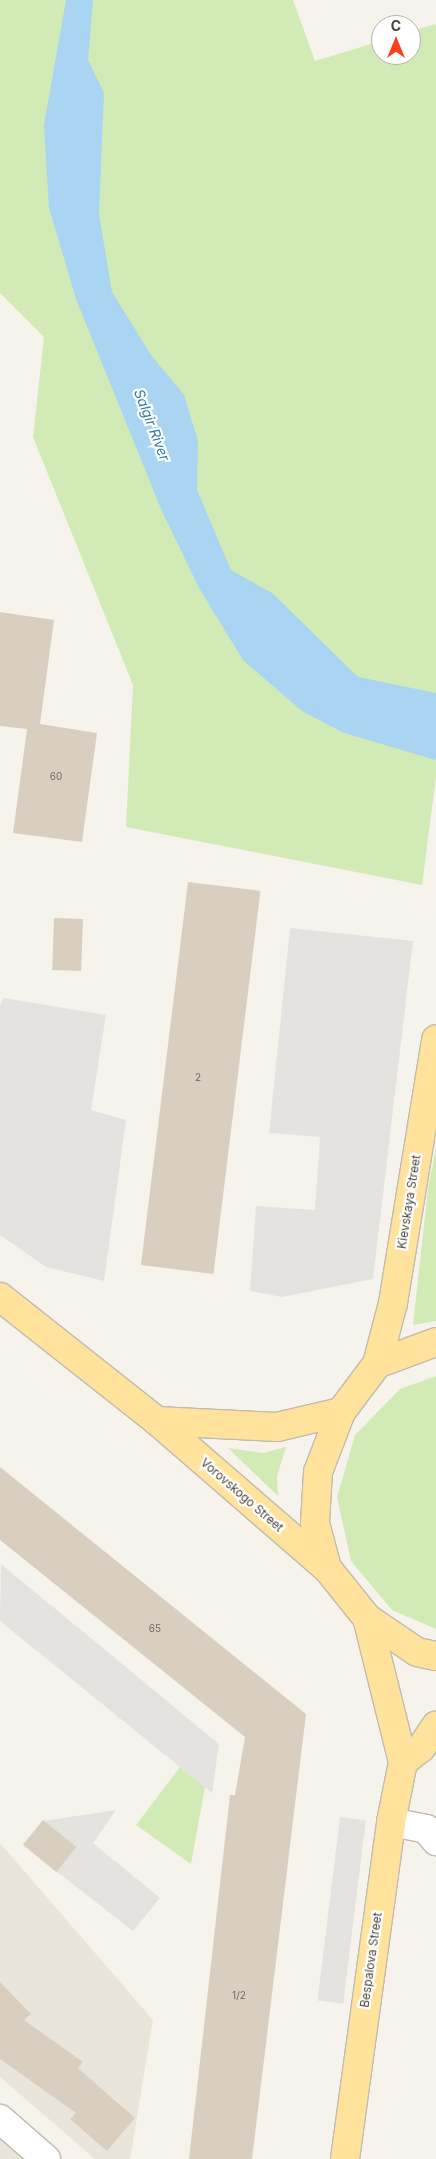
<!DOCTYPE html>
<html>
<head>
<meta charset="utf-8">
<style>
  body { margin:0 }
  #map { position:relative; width:436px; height:2159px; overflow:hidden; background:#f6f3ec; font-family:Inter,sans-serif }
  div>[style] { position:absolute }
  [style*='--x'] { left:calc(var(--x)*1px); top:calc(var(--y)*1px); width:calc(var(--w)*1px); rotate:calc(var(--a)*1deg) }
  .residential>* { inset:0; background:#eae5da }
  .green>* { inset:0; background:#d2eab5 }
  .parking>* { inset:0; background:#e5e3e0; transform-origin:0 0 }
  .water>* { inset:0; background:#a9d4f2 }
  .building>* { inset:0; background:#d8cfc1; transform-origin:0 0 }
  .roads { filter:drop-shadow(1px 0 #c2bbae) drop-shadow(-1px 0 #c2bbae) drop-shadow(0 1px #c2bbae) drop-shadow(0 -1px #c2bbae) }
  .minor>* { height:28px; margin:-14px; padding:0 14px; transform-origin:14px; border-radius:14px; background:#fff }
  .major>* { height:28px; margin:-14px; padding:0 14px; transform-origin:14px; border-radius:14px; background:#ffe39c }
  span { translate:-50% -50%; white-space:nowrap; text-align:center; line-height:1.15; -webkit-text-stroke:4.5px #fff; paint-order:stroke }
  .number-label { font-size:10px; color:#6e675b }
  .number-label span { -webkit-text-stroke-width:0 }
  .street-label { font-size:12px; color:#4b4439 }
  .water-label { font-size:14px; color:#2e7ab2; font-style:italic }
  .north { position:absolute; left:371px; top:15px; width:50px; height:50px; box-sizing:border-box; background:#fff; border:1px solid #b7b4b0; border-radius:50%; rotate:0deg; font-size:14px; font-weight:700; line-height:20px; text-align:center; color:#4b4439 }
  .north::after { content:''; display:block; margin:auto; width:18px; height:22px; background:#fc3f1d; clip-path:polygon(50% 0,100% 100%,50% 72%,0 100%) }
</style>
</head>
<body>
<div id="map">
  <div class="residential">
    <div style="clip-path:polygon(0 1843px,153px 2020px,130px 2159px,95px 2159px,0 2077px)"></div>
    <div style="clip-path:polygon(0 2129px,34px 2159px,0 2159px)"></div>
  </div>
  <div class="green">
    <div style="clip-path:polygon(0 0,293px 0,315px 61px,381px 41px,381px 55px,411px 55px,411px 31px,436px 24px,436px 777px,422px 885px,126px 827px,133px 685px,33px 437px,44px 337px,0 293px)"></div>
    <div style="clip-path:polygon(436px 1148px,436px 1321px,413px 1325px,428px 1189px)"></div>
    <div style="clip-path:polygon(436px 1376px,436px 1629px,392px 1610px,351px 1561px,337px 1497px,355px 1435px,400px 1389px)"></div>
    <div style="clip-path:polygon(286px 1447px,277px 1476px,278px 1496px,228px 1448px,263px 1453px)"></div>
    <div style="clip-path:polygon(180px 1767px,205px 1787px,191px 1864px,136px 1825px)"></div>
  </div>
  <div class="parking">
    <div style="clip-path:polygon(290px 928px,413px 941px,373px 1279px,282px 1297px,250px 1291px,256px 1206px,315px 1210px,320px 1137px,269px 1133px)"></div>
    <div style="clip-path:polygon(4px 998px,106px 1015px,91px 1110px,126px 1120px,104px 1281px,46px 1267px,0 1235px,0 1005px)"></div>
    <div style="clip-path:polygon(1px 1564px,219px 1744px,212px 1793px,0 1621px)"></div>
    <div style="clip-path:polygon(116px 1810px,93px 1843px,160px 1898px,133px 1931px,56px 1871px,76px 1847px,43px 1821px)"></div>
    <div style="left:340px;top:1817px;width:26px;height:185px;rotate:7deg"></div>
  </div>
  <div class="water">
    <div style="clip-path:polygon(66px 0,93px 0,88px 60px,104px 93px,99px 214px,112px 292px,151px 355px,184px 395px,198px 441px,197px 490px,231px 570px,272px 593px,358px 677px,436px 693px,436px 760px,344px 733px,302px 711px,243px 660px,199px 588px,161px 509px,76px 299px,49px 208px,44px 125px)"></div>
  </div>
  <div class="building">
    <div style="clip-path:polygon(0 612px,54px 620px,40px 724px,97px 733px,82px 842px,13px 833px,27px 729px,0 726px)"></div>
    <div style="left:188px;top:882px;width:73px;height:386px;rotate:7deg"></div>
    <div style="left:54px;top:918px;width:29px;height:52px;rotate:2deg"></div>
    <div style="clip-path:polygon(0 1467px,306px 1714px,252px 2159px,189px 2159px,230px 1795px,235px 1795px,245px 1737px,0 1540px)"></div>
    <div style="left:43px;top:1820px;width:43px;height:32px;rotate:39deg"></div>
    <div style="clip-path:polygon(0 1982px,31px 2014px,24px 2020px,83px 2062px,78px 2068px,135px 2118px,107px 2151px,70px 2119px,76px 2113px,0 2059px)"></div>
  </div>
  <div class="roads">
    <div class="minor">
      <div style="--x:391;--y:1822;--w:36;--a:11"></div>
      <div style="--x:426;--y:1829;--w:16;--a:50"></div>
      <div style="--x:0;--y:2119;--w:61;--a:41"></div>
    </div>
    <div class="major">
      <div style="--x:0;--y:1297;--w:200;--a:38.3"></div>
      <div style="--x:157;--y:1421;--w:225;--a:40.9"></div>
      <div style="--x:436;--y:1342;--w:63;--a:159.6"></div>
      <div style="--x:377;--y:1364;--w:60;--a:126.9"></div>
      <div style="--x:341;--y:1412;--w:64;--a:111"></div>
      <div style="--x:318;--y:1472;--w:51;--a:93.4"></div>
      <div style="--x:315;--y:1523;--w:47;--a:75.1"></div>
      <div style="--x:327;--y:1568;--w:64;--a:51.3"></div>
      <div style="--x:367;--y:1618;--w:60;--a:34.2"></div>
      <div style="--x:417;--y:1652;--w:19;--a:12"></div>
      <div style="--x:377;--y:1364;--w:63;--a:-75.3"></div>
      <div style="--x:393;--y:1303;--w:267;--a:-80.7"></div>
      <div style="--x:157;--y:1421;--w:120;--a:2.9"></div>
      <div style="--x:277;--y:1427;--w:66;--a:-13.2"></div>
      <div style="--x:403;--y:1762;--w:23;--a:-38"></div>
      <div style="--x:421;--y:1748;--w:27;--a:-56"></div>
      <div style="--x:345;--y:2159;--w:340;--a:-82.2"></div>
      <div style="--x:391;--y:1822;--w:61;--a:-78.7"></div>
      <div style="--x:403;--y:1762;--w:148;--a:-104"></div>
    </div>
  </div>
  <div class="number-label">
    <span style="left:56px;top:777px">60</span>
    <span style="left:198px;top:1078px">2</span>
    <span style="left:155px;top:1629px">65</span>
    <span style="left:239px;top:1996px">1/2</span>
  </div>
  <div class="street-label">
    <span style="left:409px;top:1202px;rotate:-81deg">Kievskaya Street</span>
    <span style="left:242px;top:1495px;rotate:41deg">Vorovskogo Street</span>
    <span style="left:371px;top:1960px;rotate:-82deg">Bespalova Street</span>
  </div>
  <div class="water-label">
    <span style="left:152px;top:425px;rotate:69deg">Salgir River</span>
  </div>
  <div class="north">С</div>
</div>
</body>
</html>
